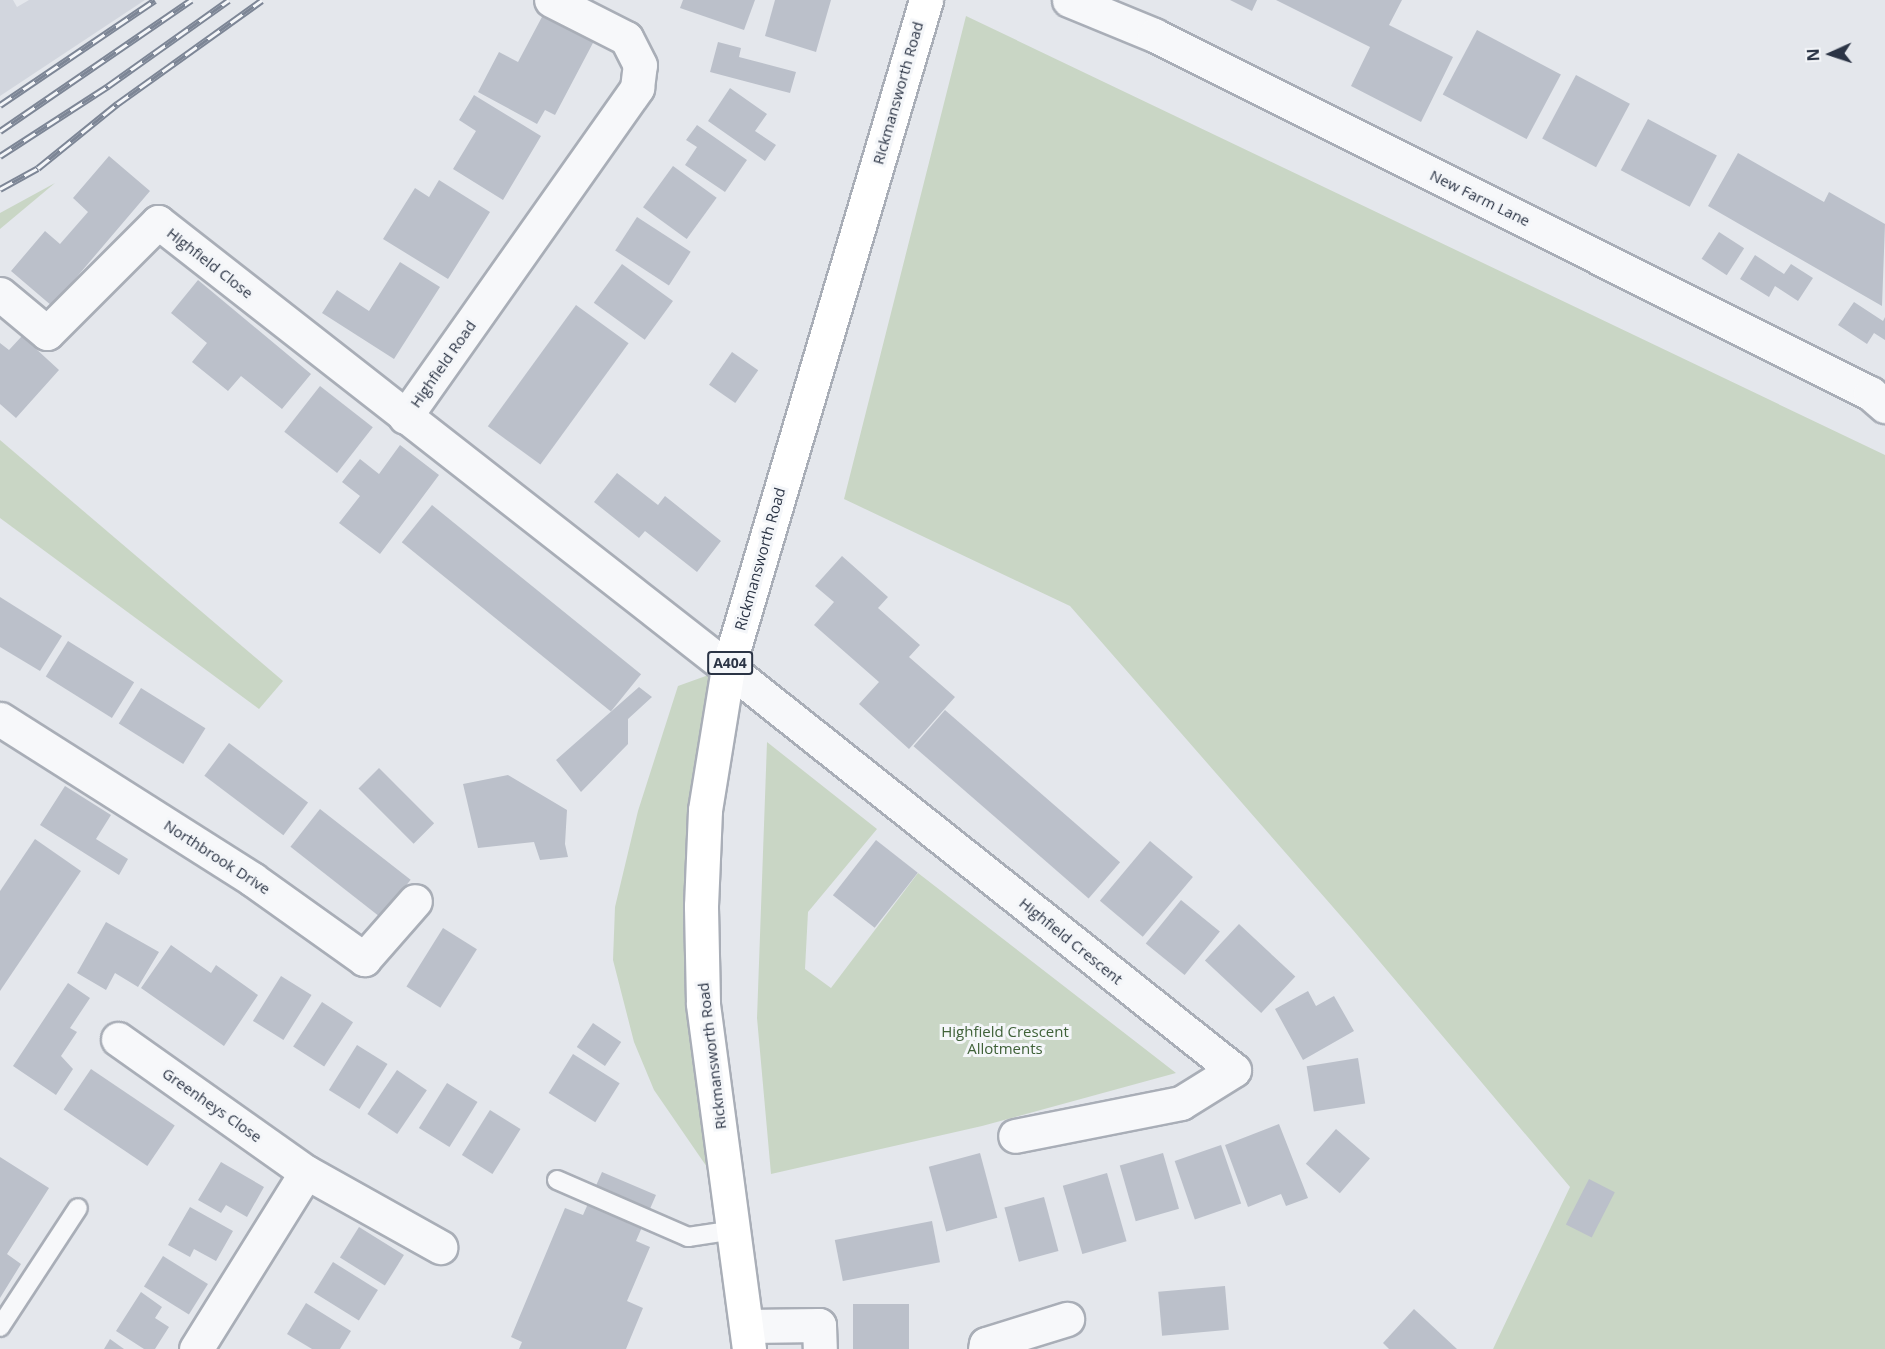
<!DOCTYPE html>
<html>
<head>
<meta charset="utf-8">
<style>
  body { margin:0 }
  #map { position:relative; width:1885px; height:1349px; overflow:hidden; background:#e4e7ec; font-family:"Open Sans",sans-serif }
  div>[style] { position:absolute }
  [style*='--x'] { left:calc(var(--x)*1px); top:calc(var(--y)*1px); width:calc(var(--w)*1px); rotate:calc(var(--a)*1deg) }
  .built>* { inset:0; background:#d2d6de }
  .green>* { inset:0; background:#c9d6c5 }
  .building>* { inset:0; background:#bbc0ca; transform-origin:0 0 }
  .roads { filter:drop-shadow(2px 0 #a9aeb7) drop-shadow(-2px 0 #a9aeb7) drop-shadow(0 2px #a9aeb7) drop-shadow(0 -2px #a9aeb7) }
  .service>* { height:18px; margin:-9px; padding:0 9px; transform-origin:9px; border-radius:9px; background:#f7f8fa }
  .minor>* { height:33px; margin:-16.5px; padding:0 16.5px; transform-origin:16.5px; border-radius:16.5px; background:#f7f8fa }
  .primary>* { height:33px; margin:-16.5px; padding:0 16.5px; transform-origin:16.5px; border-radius:16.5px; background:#fff }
  .rail>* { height:7px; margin-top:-3.5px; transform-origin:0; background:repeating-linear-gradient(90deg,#f4f6f9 0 14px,#7d8696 0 28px); box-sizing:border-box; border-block:2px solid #7d8696 }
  span { translate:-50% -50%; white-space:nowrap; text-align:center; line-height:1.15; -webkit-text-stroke:6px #f4f6f9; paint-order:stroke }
  .shield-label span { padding:2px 4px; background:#f4f6f9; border:2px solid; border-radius:4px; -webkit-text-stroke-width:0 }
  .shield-label { font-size:14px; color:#2b3445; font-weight:700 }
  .street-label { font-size:15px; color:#2b3445 }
  .park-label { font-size:15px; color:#3f6138 }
  .north { position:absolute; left:1801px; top:24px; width:60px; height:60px; -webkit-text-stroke:4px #f4f6f9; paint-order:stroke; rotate:267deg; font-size:16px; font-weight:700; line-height:24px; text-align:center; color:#2b3445 }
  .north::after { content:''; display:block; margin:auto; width:21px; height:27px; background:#2b3445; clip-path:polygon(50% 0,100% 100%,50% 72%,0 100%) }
</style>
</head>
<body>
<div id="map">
  <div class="built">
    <div style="clip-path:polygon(0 0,13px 0,17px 7px,29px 0,145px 0,0 96px)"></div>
  </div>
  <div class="green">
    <div style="clip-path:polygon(966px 16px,1885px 455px,1885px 1349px,1493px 1349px,1570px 1187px,1353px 930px,1070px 606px,844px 499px)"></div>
    <div style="clip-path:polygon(55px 183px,0 229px,0 213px)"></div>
    <div style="clip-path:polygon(0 440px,283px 681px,259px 709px,0 518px)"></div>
    <div style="clip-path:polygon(728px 668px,705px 810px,731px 1202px,654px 1090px,634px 1042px,613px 960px,615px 907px,638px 811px,678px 686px)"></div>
    <div style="clip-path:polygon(767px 742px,877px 829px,808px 912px,805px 969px,831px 988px,918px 873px,1176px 1073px,982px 1126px,771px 1174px,757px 1018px)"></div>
  </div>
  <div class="building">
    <div style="clip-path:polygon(683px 0,755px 0,744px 30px,680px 8px)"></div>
    <div style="clip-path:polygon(775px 0,831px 0,816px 52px,765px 36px)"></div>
    <div style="clip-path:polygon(1230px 0,1257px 0,1252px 11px)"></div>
    <div style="clip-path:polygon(1276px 0,1402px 0,1389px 25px,1453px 57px,1421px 122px,1351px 86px,1370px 47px)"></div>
    <div style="clip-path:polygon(543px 15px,594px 41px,555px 115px,545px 110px,537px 124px,478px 92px,499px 52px,518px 62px)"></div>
    <div style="left:1477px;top:30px;width:95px;height:73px;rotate:28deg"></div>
    <div style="clip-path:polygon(718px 42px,741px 48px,739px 57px,796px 72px,790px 93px,710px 72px)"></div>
    <div style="left:1576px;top:75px;width:61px;height:72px;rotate:28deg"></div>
    <div style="clip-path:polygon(730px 88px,767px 114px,755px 131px,776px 145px,765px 161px,708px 121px)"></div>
    <div style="clip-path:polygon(474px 95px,541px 136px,503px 200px,453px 169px,476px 131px,459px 120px)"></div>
    <div style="left:1648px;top:119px;width:78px;height:58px;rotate:28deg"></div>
    <div style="clip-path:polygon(697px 125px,747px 160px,725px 192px,685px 165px,697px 147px,686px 140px)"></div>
    <div style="clip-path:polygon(1738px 153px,1824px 202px,1829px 192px,1885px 224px,1882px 306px,1708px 206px)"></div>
    <div style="clip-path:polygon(109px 156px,150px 191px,52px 306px,11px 271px,45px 231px,60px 244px,88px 212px,73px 198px)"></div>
    <div style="left:673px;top:166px;width:54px;height:51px;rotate:36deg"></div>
    <div style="clip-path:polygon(439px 180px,490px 212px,448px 279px,383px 239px,415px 188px,429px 197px)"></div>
    <div style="left:637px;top:217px;width:64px;height:40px;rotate:33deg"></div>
    <div style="left:1719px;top:232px;width:30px;height:32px;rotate:33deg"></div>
    <div style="clip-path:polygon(1755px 255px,1784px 274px,1791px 264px,1813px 278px,1798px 301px,1775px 286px,1769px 297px,1740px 279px)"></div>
    <div style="clip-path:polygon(400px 262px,440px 287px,394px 359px,322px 313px,337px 290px,369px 311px)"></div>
    <div style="left:622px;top:264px;width:63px;height:48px;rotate:36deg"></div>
    <div style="clip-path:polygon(198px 280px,311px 374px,282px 409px,241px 376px,228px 391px,192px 362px,207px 343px,171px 313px)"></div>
    <div style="clip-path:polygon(1854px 302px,1883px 321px,1885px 317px,1885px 340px,1874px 333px,1867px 344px,1838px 325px)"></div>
    <div style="left:576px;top:305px;width:65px;height:150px;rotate:36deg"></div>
    <div style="clip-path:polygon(22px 336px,59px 370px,16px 418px,0 404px,0 343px,9px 350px)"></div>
    <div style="left:732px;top:352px;width:32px;height:40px;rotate:35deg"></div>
    <div style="left:320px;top:386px;width:67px;height:58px;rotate:38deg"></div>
    <div style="clip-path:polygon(400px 445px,439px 475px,380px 554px,339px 523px,360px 496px,342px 482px,360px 459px,379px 474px)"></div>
    <div style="clip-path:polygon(617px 473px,658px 505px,665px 496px,721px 541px,697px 572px,645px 531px,639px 538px,594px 502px)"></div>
    <div style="left:432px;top:505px;width:269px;height:48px;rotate:39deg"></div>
    <div style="clip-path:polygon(842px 556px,888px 597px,878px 608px,920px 645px,909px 657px,955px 697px,909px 749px,859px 704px,879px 682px,814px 625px,834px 602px,815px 586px)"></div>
    <div style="clip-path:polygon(0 597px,62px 636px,40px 671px,0 647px)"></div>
    <div style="left:68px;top:641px;width:78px;height:42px;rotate:32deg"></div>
    <div style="clip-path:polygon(639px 687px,652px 697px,628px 719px,628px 744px,581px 792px,556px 760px)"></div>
    <div style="left:141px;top:688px;width:76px;height:42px;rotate:32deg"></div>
    <div style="left:945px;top:710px;width:232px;height:48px;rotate:41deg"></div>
    <div style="left:229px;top:743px;width:99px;height:41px;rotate:37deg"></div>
    <div style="left:379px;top:768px;width:78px;height:29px;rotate:45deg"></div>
    <div style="clip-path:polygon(508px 775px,567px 810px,565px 844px,568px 857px,540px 860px,534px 842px,478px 848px,463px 784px)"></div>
    <div style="clip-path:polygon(65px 786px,111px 815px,96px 839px,128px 859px,119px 875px,40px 825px)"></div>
    <div style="left:320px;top:809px;width:115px;height:48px;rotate:38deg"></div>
    <div style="clip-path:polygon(35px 839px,81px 871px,0 991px,0 891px)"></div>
    <div style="left:876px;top:840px;width:53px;height:70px;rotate:38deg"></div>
    <div style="left:1150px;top:841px;width:56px;height:78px;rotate:40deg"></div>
    <div style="left:1181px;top:900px;width:50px;height:56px;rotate:39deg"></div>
    <div style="clip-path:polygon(106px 922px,159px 952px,138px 987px,115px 973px,106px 990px,77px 973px)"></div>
    <div style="left:1239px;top:924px;width:77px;height:50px;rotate:43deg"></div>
    <div style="left:443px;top:928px;width:40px;height:69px;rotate:32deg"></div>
    <div style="clip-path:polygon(171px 945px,211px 973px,216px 965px,258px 995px,224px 1046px,141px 988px)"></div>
    <div style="left:281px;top:976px;width:36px;height:53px;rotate:32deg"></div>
    <div style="clip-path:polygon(68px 983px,90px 998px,70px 1028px,77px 1032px,61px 1056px,73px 1069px,56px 1095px,13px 1066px)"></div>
    <div style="clip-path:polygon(1308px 991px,1316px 1006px,1334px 996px,1354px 1031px,1303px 1060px,1275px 1009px)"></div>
    <div style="left:322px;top:1002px;width:37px;height:53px;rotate:33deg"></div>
    <div style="left:593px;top:1023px;width:34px;height:29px;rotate:34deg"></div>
    <div style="left:357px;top:1045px;width:36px;height:53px;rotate:32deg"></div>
    <div style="left:573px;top:1054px;width:55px;height:46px;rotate:32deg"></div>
    <div style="left:1358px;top:1058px;width:46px;height:52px;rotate:81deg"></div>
    <div style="left:91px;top:1069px;width:101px;height:49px;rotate:34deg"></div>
    <div style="left:397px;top:1070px;width:36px;height:53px;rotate:34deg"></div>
    <div style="left:447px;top:1083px;width:36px;height:53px;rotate:32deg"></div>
    <div style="left:490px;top:1110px;width:36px;height:53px;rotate:32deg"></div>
    <div style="clip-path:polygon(1279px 1124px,1308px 1198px,1286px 1206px,1281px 1194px,1248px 1207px,1225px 1145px)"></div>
    <div style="left:1336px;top:1129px;width:45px;height:46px;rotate:41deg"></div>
    <div style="left:1221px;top:1145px;width:62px;height:49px;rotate:71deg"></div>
    <div style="left:980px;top:1153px;width:67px;height:53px;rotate:75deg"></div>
    <div style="left:1163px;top:1153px;width:58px;height:45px;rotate:74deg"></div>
    <div style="clip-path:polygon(0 1157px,49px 1188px,7px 1254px,21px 1264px,0 1298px)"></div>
    <div style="clip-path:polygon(221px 1162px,264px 1187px,247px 1217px,226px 1205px,221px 1213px,198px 1200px)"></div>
    <div style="clip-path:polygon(602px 1172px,656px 1195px,636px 1241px,650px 1247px,627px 1301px,643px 1308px,626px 1349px,519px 1349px,522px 1342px,511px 1337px,565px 1208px,583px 1215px)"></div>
    <div style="left:1107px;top:1173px;width:71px;height:46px;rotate:74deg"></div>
    <div style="left:1589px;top:1179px;width:29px;height:51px;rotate:27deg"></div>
    <div style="left:1044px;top:1197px;width:56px;height:41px;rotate:75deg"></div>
    <div style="clip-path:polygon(190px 1207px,233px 1231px,216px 1261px,194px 1249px,190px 1257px,168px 1245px)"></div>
    <div style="left:932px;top:1221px;width:42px;height:99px;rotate:79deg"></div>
    <div style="left:359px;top:1227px;width:53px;height:36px;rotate:32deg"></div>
    <div style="left:163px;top:1256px;width:53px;height:36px;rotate:32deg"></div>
    <div style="left:333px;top:1262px;width:53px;height:36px;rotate:32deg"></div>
    <div style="left:1225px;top:1286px;width:44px;height:67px;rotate:85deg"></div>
    <div style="clip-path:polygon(141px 1292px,162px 1307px,155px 1318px,169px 1327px,155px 1349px,144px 1349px,116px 1331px)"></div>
    <div style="clip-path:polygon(306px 1303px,351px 1331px,340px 1349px,312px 1349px,287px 1334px)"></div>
    <div style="left:853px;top:1304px;width:56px;height:45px"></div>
    <div style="clip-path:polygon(1414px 1309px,1457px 1349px,1389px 1349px,1383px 1343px)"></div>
    <div style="clip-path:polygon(110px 1339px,124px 1349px,104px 1349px)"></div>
  </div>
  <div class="roads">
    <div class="service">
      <div style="--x:557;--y:1180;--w:143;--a:23.5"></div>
      <div style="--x:688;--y:1237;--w:48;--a:-8.5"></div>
      <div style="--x:0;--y:1327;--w:142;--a:-56.8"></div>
    </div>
    <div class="minor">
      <div style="--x:1069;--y:0;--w:92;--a:22.4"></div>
      <div style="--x:1154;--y:35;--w:801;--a:26.57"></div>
      <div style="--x:1870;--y:393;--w:20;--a:41"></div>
      <div style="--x:0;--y:294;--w:61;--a:39.7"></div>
      <div style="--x:47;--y:333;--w:157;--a:-45"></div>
      <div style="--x:158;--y:222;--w:724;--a:38.04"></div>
      <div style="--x:728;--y:668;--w:646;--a:38.47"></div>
      <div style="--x:1234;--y:1070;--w:62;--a:148.1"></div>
      <div style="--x:1181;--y:1103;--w:169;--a:168.8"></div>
      <div style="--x:405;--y:417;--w:403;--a:-54.8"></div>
      <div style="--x:637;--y:88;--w:23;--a:-83"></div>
      <div style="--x:640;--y:65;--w:30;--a:-117"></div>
      <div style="--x:626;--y:38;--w:84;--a:-153.1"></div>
      <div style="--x:0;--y:719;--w:299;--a:32.4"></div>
      <div style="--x:252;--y:879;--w:138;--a:35.5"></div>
      <div style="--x:364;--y:959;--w:77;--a:-48.7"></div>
      <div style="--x:118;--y:1039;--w:230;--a:35.3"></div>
      <div style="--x:306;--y:1172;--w:154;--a:29.2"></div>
      <div style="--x:749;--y:1326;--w:70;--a:-0.8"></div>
      <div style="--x:819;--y:1325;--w:24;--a:88"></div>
      <div style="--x:196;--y:1349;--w:208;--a:-58.1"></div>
      <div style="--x:985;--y:1349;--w:5;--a:-79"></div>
      <div style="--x:986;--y:1344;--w:85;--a:-17.2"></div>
    </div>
    <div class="primary">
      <div style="--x:749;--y:1349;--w:349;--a:-97.6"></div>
      <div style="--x:703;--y:1003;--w:97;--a:-91.2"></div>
      <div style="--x:701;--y:906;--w:96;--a:-87.6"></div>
      <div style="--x:705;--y:810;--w:144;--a:-80.8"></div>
      <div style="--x:728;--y:668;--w:697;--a:-73.49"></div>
    </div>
  </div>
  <div class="rail">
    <div style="--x:0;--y:105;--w:187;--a:-34.1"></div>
    <div style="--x:0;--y:131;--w:232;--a:-34.4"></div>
    <div style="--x:0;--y:156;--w:129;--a:-32.9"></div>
    <div style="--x:108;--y:86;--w:148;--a:-35.4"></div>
    <div style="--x:0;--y:189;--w:43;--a:-28.9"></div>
    <div style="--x:38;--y:168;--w:102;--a:-39"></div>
    <div style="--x:117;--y:104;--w:178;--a:-35.6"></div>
  </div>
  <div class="shield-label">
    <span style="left:730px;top:663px">A404</span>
  </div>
  <div class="street-label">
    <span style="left:898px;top:93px;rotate:-74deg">Rickmansworth Road</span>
    <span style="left:1480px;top:198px;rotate:26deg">New Farm Lane</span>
    <span style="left:210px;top:263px;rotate:38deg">Highfield Close</span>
    <span style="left:443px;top:364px;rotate:-55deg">Highfield Road</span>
    <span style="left:760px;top:559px;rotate:-74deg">Rickmansworth Road</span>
    <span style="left:217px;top:857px;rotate:33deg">Northbrook Drive</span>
    <span style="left:1071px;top:941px;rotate:39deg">Highfield Crescent</span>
    <span style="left:712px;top:1056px;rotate:-97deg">Rickmansworth Road</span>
    <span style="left:212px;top:1105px;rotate:35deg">Greenheys Close</span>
  </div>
  <div class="park-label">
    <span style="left:1005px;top:1040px">Highfield Crescent<br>Allotments</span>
  </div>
  <div class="north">N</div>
</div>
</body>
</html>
